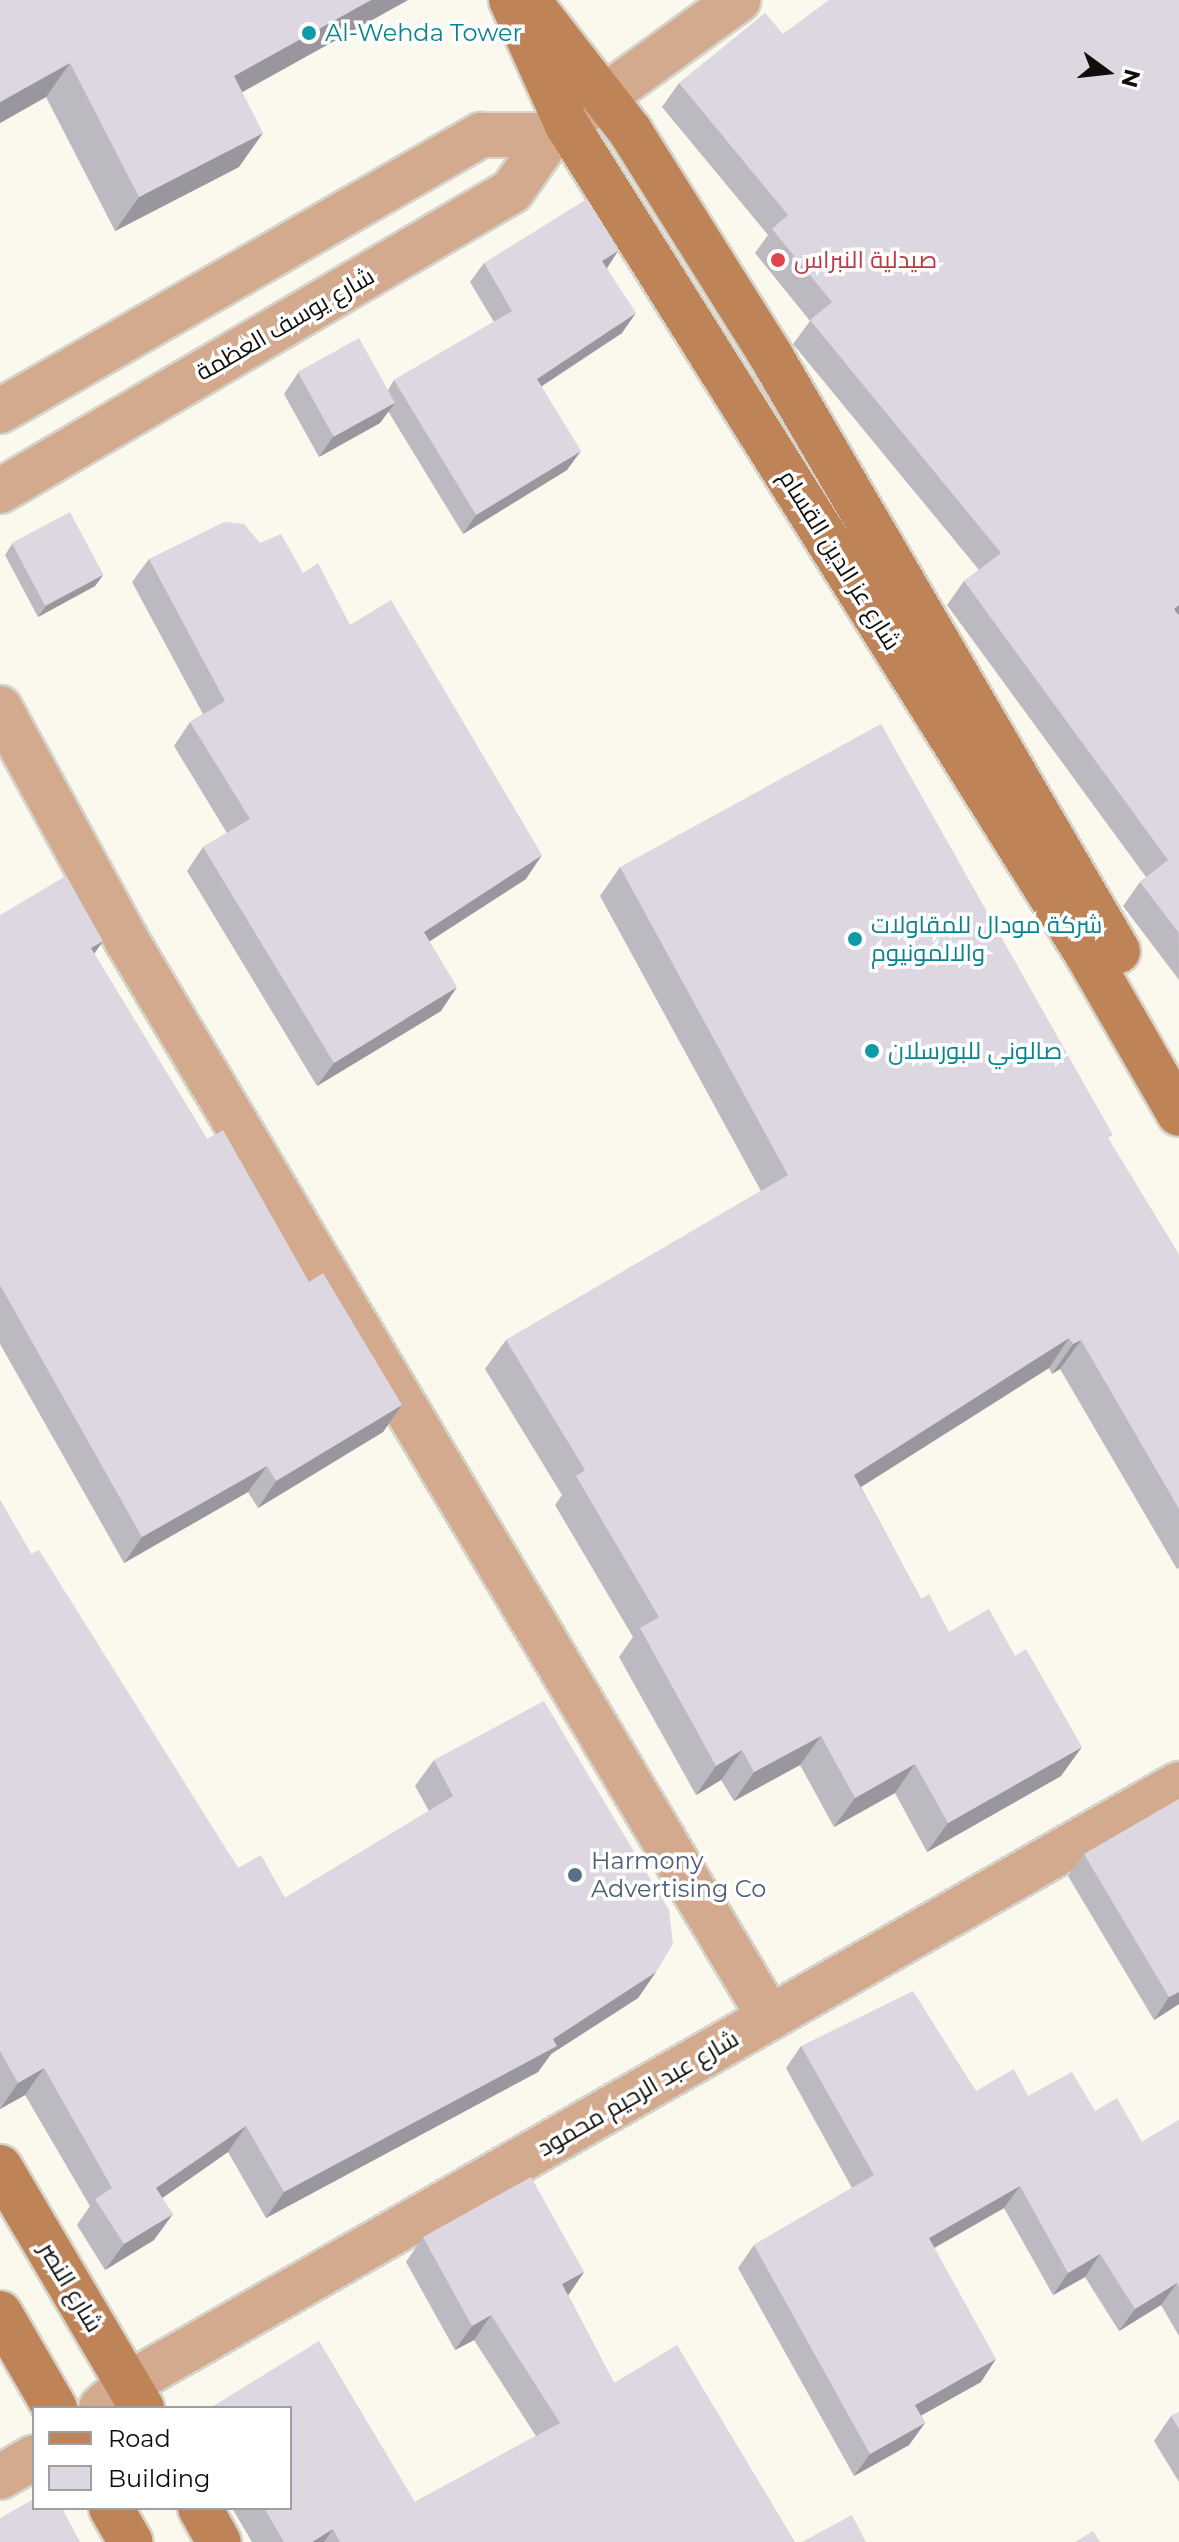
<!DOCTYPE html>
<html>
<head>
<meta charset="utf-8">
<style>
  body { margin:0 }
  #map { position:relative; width:1179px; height:2542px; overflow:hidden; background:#fbf8ee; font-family:Montserrat,Cairo,sans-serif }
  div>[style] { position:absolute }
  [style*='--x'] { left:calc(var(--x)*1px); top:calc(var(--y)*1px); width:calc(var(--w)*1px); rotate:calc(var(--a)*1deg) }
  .roads { filter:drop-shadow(2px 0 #d5d3ca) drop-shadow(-2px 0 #d5d3ca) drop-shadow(0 2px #d5d3ca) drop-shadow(0 -2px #d5d3ca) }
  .minor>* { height:44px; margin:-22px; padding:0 22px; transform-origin:22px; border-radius:22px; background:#d3aa8d }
  .tertiary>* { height:44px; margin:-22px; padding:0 22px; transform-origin:22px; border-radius:22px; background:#d3aa8d }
  .secondary>* { height:44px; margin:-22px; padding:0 22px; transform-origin:22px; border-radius:22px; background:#be8356 }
  .wall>* { inset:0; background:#bdb9c1 }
  .shaded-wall>* { inset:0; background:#9a969d }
  .building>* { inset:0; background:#dcd7e0; transform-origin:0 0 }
  .dots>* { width:22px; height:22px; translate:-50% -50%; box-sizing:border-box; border:4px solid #fff; border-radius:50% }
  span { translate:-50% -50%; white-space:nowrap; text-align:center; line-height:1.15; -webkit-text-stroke:7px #fff; paint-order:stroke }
  .culture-label { font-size:24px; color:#0d838f }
  .left { translate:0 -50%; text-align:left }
  .health-label { font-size:24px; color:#be3a42 }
  .street-label { font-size:24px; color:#0f0e0a }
  .service-label { font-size:24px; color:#4e5e75 }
  .legend { position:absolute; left:32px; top:2406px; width:260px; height:104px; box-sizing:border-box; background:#fff; border:2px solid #9f9f9d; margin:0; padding:10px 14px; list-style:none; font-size:24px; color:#0f0e0a }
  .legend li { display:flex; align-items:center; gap:16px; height:40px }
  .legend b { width:40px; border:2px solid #9f9f9d }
  .north { position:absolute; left:1067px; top:32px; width:80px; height:80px; -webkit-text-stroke:6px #fff; paint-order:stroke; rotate:105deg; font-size:22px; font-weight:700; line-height:32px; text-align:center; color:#0f0e0a }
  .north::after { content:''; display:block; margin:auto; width:28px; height:36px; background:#0f0e0a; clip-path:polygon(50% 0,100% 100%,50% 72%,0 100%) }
</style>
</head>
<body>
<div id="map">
  <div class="roads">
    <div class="minor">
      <div style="--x:0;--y:708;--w:265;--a:61.4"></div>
      <div style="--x:127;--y:941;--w:1254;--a:59.16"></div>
      <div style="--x:101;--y:2408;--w:36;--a:-42"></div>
      <div style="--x:128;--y:2384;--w:1210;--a:-29.72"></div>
      <div style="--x:0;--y:2477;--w:39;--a:-30"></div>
    </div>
    <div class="tertiary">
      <div style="--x:0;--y:411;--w:555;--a:-29.85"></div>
      <div style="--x:481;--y:135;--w:70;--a:0"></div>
      <div style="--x:0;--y:491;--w:593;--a:-30.37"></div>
      <div style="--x:512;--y:191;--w:68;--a:-55.1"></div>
      <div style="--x:551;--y:135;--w:231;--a:-35.8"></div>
    </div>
    <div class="secondary">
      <div style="--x:511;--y:0;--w:137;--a:65.9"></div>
      <div style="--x:567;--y:125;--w:981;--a:57.91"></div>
      <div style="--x:1088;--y:956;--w:182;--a:60.1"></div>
      <div style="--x:528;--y:0;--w:166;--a:52.1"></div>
      <div style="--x:630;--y:131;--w:266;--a:57.9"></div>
      <div style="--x:771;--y:356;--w:689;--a:59.75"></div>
      <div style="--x:0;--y:2167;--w:280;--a:59.5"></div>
      <div style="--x:0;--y:2313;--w:110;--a:59.9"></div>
      <div style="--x:111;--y:2508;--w:39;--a:60"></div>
      <div style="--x:200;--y:2508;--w:39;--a:61"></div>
    </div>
  </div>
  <div class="wall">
    <div style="clip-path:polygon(0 0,408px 0,242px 92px,239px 167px,115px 231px,46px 97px,0 123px)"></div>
    <div style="clip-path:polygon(1179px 0,1178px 615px,1179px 980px,1123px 906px,1140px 882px,1146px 877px,947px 605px,964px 581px,979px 570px,793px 344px,810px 321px,755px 253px,768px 235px,662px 107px,679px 83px,783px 34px)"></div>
    <div style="clip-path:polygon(618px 251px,607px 268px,622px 333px,541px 387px,567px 470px,463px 534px,388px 411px,380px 423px,319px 457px,284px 394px,298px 373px,388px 390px,394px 380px,494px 322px,470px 282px,484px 263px)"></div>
    <div style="clip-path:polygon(260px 543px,303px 573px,350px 625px,526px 879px,429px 941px,441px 1011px,317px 1086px,187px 871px,203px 847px,227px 833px,174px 746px,190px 722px,203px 714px,132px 582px,149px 559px)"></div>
    <div style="clip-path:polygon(12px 544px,103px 575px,95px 586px,38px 617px,5px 555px)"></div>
    <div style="clip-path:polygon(620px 867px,1109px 1140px,1179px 1255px,1179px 1568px,1177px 1569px,1060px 1369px,1052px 1374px,1049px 1368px,861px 1487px,921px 1599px,949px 1632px,1061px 1776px,927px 1852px,895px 1793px,834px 1827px,800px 1765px,734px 1801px,721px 1780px,696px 1795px,619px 1657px,633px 1637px,555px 1505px,562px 1495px,485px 1369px,506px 1340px,761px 1191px,600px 896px)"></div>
    <div style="clip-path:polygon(0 915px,103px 941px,94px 954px,207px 1139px,309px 1282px,402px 1405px,383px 1432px,258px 1508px,248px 1492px,124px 1563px,0 1344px)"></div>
    <div style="clip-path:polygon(0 1500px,31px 1554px,238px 1868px,285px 1898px,429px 1811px,415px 1786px,434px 1760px,656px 1972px,638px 1998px,551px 2054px,538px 2072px,266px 2218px,228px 2152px,162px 2198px,154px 2240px,105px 2270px,77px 2225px,90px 2206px,25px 2095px,0 2109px)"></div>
    <div style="clip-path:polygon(1179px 1799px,1179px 2004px,1154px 2020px,1068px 1876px,1084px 1854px)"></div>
    <div style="clip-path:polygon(801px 2046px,976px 2091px,1028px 2096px,1095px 2111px,1142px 2142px,1179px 2120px,1179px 2336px,1161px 2305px,1119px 2331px,1085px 2277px,1053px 2295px,1004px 2208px,934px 2248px,981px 2382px,921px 2415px,925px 2423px,909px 2445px,854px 2476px,738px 2268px,754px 2245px,852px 2188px,786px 2068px)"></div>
    <div style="clip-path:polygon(423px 2237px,584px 2272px,568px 2295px,614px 2383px,795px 2542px,252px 2542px,232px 2508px,290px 2508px,415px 2502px,536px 2436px,474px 2340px,455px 2350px,406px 2262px)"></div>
    <div style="clip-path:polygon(1179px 2412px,1179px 2482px,1154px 2441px,1171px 2416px)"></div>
  </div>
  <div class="shaded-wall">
    <div style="clip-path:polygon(371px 0,408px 0,210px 110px,234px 76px)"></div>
    <div style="clip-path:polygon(70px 63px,46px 97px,0 123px,0 102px)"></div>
    <div style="clip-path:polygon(263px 133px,239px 167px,115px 231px,139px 197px)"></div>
    <div style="clip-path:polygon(618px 251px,605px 271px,602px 261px)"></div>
    <div style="clip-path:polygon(636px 313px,622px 333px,523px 398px,537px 379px)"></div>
    <div style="clip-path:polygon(395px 403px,380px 423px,319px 457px,333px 437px)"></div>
    <div style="clip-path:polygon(581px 451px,567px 470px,463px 534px,476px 515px)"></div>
    <div style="clip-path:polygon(103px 575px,95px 586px,38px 617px,46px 606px)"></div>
    <div style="clip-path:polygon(1179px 605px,1179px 614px,1157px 634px,1174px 609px)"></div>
    <div style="clip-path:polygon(542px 855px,526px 879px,407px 956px,424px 932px)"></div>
    <div style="clip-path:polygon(103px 941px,85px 967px,91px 948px)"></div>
    <div style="clip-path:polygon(457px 987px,441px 1011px,317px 1086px,334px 1063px)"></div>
    <div style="clip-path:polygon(1069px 1338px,1049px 1368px,834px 1504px,854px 1475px)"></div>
    <div style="clip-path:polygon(1081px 1340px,1060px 1369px,1052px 1374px,1073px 1344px)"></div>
    <div style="clip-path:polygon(402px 1405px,383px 1432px,258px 1508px,276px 1481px)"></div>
    <div style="clip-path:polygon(267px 1466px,248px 1492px,124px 1563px,142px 1537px)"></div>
    <div style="clip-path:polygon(821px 1736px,800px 1765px,734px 1801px,754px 1772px)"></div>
    <div style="clip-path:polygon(1082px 1747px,1061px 1776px,927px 1852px,948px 1823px)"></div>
    <div style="clip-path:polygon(742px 1750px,721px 1780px,696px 1795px,716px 1766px)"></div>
    <div style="clip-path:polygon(915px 1764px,895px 1793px,834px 1827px,855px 1798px)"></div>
    <div style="clip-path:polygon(656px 1972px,638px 1998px,551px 2054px,538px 2072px,266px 2218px,284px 2192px,553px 2039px)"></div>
    <div style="clip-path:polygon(1179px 1992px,1179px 2004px,1154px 2020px,1169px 1997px)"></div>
    <div style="clip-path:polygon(44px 2068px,25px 2095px,0 2109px,18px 2083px)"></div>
    <div style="clip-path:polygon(246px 2126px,228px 2152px,138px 2215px,156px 2188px)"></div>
    <div style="clip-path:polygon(1020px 2186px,1004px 2208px,913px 2260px,929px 2238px)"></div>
    <div style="clip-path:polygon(173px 2214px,154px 2240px,105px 2270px,124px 2244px)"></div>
    <div style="clip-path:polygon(1100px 2254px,1085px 2277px,1053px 2295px,1068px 2273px)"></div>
    <div style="clip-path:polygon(584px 2272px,567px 2297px,562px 2284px)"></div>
    <div style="clip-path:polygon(1177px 2283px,1161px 2305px,1119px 2331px,1135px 2309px)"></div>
    <div style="clip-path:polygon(491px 2315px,474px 2340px,455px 2350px,472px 2326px)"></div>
    <div style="clip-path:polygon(996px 2359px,981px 2382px,899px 2428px,915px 2405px)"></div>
    <div style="clip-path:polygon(925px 2423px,909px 2445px,854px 2476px,870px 2454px)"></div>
    <div style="clip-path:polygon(333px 2529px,324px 2542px,312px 2542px)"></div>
  </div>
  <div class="building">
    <div style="clip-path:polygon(0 0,371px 0,234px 76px,263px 133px,139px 197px,70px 63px,0 102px)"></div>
    <div style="clip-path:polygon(829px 0,1179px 0,1179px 605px,1174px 609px,1179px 616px,1179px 933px,1140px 882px,1168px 860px,964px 581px,1001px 553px,810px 320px,832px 302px,772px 229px,788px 215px,679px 83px,765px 13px,783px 34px)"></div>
    <div style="clip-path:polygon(587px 199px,618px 251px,602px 261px,636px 313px,537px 379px,581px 451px,476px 515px,394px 380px,512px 311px,484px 263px)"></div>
    <div style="left:359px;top:338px;width:74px;height:70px;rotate:61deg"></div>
    <div style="left:70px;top:512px;width:71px;height:66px;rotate:62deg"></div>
    <div style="clip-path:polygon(224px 522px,244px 524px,260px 543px,281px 534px,303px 573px,318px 563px,350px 625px,391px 600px,542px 855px,424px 932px,457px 987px,334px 1063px,203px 847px,250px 819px,190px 722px,225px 701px,149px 559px)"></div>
    <div style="clip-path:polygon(881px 724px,1113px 1135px,1108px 1138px,1179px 1255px,1179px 1509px,1081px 1340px,1073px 1344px,1069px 1338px,854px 1475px,921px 1599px,929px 1594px,949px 1632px,989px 1609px,1015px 1656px,1026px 1649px,1082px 1747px,948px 1823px,915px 1764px,855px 1798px,821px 1736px,754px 1772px,742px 1750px,716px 1766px,640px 1628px,659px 1617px,576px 1476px,585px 1470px,506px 1340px,788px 1175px,620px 867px)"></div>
    <div style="clip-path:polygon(66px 876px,103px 941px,91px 948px,207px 1139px,223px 1130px,309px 1282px,323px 1273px,402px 1405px,276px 1481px,267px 1466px,142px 1537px,0 1285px,0 915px)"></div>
    <div style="clip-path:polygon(0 1500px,31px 1554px,39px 1550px,238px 1868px,261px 1855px,285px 1898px,453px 1796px,434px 1760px,544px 1701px,669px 1910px,673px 1944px,656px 1972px,553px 2039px,557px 2046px,284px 2192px,246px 2126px,156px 2188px,173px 2214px,124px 2244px,95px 2199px,112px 2188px,44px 2068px,18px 2083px,0 2051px)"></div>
    <div style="clip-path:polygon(1179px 1799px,1179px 1992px,1169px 1997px,1084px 1854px)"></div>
    <div style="clip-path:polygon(913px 1991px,976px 2091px,1014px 2069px,1028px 2096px,1072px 2072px,1095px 2111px,1117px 2098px,1142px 2142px,1179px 2120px,1179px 2287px,1177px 2283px,1135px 2309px,1100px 2254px,1068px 2273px,1020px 2186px,929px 2238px,996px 2359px,915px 2405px,925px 2423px,870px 2454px,754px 2245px,874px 2175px,801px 2046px)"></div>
    <div style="clip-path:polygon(531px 2177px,584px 2272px,562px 2284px,614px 2383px,677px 2345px,795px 2542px,340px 2542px,333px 2529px,312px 2542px,284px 2542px,264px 2508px,290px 2508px,290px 2408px,210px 2408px,319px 2341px,415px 2502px,560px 2423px,491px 2315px,472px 2326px,423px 2237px)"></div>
    <div style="clip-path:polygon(1179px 2412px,1179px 2429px,1171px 2416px)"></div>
    <div style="clip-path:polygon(34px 2499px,34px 2508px,62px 2508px,80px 2542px,0 2542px,0 2518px)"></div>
    <div style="clip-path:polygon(852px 2515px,866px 2542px,802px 2542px)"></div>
    <div style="clip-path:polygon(1093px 2531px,1100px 2542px,1075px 2542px)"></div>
  </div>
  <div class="dots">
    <div style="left:309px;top:33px;background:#0f9aa8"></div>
    <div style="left:778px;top:260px;background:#e0444e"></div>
    <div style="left:855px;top:939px;background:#0f9aa8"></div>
    <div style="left:872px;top:1051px;background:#0f9aa8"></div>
    <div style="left:575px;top:1875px;background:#5c6f8a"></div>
  </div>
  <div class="culture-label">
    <span class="left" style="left:325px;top:33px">Al-Wehda Tower</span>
    <span class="left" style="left:871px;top:939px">شركة مودال للمقاولات<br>والالمونيوم</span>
    <span class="left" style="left:888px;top:1051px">صالوني للبورسلان</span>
  </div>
  <div class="health-label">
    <span class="left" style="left:794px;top:260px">صيدلية النبراس</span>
  </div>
  <div class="street-label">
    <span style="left:285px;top:324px;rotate:-30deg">شارع يوسف العظمة</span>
    <span style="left:840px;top:560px;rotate:58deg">شارع عز الدين القسام</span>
    <span style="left:638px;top:2093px;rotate:-30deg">شارع عبد الرحيم محمود</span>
    <span style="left:71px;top:2287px;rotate:59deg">شارع النصر</span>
  </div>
  <div class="service-label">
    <span class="left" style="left:591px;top:1875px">Harmony<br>Advertising Co</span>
  </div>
  <ul class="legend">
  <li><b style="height:10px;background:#be8356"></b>Road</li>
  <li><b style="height:22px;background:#dcd7e0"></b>Building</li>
  </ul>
  <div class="north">N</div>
</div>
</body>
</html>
